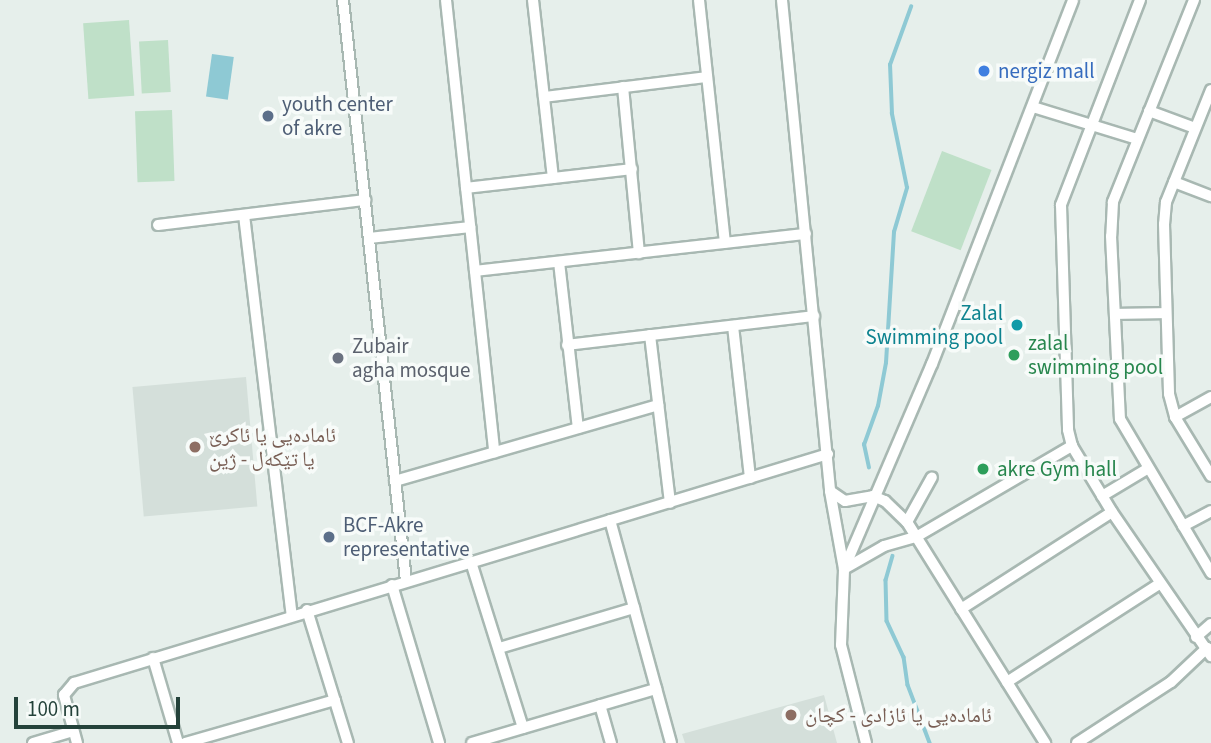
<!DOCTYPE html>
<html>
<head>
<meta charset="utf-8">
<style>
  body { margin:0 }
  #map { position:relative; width:1211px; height:743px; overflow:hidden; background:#e6efeb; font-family:"Source Sans 3","Noto Naskh Arabic",sans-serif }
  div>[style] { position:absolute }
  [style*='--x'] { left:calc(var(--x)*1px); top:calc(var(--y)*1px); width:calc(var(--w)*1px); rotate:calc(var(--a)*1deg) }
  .built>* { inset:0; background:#d4dfda; transform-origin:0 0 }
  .green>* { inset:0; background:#bfe0c8; transform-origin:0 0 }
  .water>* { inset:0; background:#8ec9d4; transform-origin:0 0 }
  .stream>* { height:3.5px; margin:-1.75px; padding:0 1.75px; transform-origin:1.75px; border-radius:1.75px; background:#8ec9d4 }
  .roads { filter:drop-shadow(2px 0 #a8b8b2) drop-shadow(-2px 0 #a8b8b2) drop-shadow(0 2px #a8b8b2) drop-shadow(0 -2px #a8b8b2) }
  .minor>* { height:10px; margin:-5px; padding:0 5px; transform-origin:5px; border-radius:5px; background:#fff }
  .dots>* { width:19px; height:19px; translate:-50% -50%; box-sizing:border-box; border:4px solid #f7fbf9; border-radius:50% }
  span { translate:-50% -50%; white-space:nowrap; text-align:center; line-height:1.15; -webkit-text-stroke:7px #f7fbf9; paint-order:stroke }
  .shop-label { font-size:21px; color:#366cbe }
  .left { translate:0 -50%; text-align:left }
  .service-label { font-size:21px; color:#4e5e75 }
  .culture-label { font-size:21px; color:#0d838f }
  .right { translate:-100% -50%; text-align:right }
  .leisure-label { font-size:21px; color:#27864d }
  .worship-label { font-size:21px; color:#5b616d }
  .education-label { font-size:21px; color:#785e54 }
  .scale { position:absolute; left:14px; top:697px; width:166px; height:32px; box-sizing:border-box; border:4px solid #24423a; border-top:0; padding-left:9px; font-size:21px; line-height:24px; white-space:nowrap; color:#24423a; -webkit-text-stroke:5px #f7fbf9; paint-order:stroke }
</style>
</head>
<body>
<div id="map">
  <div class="built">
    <div style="left:246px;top:377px;width:130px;height:114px;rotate:85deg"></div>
    <div style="clip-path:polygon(824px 695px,837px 743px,685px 743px,682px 734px)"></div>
  </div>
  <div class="green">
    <div style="left:129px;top:20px;width:76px;height:46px;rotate:86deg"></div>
    <div style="left:168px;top:40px;width:52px;height:29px;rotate:87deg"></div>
    <div style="left:172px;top:110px;width:71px;height:37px;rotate:88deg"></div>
    <div style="left:942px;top:151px;width:53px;height:86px;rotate:21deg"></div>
  </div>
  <div class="water">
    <div style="left:212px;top:54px;width:22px;height:43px;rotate:8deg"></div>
  </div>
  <div class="stream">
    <div style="--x:869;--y:468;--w:24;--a:-102"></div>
    <div style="--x:864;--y:445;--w:41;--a:-70.3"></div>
    <div style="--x:878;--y:406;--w:44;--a:-79.5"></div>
    <div style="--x:886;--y:363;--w:131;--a:-86.5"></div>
    <div style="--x:894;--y:232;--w:46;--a:-73.5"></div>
    <div style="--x:907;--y:188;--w:76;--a:-101.5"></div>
    <div style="--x:892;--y:114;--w:49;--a:-92.3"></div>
    <div style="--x:890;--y:65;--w:62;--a:-70.1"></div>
    <div style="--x:893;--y:556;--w:25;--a:106"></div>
    <div style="--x:886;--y:580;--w:41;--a:88.6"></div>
    <div style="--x:887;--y:621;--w:40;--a:65"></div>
    <div style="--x:904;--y:657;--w:28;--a:82"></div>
    <div style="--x:908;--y:685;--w:62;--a:69.2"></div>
  </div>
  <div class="roads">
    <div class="minor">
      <div style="--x:343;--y:0;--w:584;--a:83.81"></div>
      <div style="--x:446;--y:0;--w:455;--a:83.9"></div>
      <div style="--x:533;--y:0;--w:179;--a:83.6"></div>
      <div style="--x:699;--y:0;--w:244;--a:83.9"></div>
      <div style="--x:782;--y:0;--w:493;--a:84.4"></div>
      <div style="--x:830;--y:491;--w:79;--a:79.8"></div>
      <div style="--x:1140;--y:0;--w:220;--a:111.1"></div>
      <div style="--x:1061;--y:205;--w:225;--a:88.2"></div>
      <div style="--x:1068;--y:430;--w:16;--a:76"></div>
      <div style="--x:1072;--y:446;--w:77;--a:58.8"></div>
      <div style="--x:1112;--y:512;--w:175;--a:55.5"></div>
      <div style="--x:1194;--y:0;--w:218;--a:111.9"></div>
      <div style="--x:1113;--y:202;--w:34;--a:93"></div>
      <div style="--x:1111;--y:236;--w:183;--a:87.2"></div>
      <div style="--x:1120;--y:419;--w:179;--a:59.4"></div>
      <div style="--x:623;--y:87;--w:167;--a:84.5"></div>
      <div style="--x:1211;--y:90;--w:121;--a:111.9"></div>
      <div style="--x:1166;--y:202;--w:22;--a:95"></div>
      <div style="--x:1164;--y:224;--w:170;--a:88.3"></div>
      <div style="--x:1169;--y:394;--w:24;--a:75"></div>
      <div style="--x:1175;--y:417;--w:69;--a:58.6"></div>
      <div style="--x:544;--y:97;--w:164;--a:-7"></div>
      <div style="--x:1033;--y:107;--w:109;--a:17.1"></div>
      <div style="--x:1149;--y:111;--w:49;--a:20.3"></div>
      <div style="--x:1174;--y:182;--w:40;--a:21"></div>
      <div style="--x:466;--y:188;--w:167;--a:-6.5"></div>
      <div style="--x:244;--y:215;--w:403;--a:83.2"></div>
      <div style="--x:158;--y:225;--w:209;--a:-6.9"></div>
      <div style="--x:369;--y:238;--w:102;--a:-6.2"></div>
      <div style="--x:559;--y:262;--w:167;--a:83.5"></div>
      <div style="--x:475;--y:271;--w:333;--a:-6.4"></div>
      <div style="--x:1116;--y:314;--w:50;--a:-1.1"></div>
      <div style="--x:733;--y:326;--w:153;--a:83.6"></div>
      <div style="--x:650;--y:335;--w:169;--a:83.2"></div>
      <div style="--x:567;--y:345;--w:249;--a:-6.7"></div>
      <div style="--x:1175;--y:417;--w:41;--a:-29.1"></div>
      <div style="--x:395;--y:481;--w:274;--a:-16.1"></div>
      <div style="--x:830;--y:491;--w:18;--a:34"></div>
      <div style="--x:845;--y:501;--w:28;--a:-10"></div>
      <div style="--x:873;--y:496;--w:13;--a:23"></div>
      <div style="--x:885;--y:501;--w:30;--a:44"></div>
      <div style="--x:907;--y:522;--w:261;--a:58"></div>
      <div style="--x:1102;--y:496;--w:52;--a:-31"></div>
      <div style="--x:610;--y:520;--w:231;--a:74.7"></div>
      <div style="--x:907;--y:522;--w:51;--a:-60.9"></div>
      <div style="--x:1183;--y:526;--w:32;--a:-28"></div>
      <div style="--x:471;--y:562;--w:174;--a:72.6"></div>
      <div style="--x:844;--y:569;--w:46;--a:-29.9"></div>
      <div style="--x:884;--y:546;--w:33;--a:-16"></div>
      <div style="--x:916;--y:537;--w:181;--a:-30.3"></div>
      <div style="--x:392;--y:585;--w:165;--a:73.4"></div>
      <div style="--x:961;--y:609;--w:179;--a:-32.7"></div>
      <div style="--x:307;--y:610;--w:139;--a:72.9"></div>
      <div style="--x:1196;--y:637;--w:20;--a:-41"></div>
      <div style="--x:499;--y:648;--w:141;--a:-16.5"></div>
      <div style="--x:153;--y:658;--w:89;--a:73.6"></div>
      <div style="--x:1007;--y:682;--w:181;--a:-32.8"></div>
      <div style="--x:600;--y:705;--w:40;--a:74"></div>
      <div style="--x:33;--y:743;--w:42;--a:-16.7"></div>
      <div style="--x:77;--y:743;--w:50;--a:-105.2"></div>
      <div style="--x:64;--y:695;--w:16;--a:-50"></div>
      <div style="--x:74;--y:683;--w:788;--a:-16.89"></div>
      <div style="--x:185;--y:743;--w:156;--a:-16"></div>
      <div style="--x:472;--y:743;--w:192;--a:-16.4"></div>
      <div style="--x:866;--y:743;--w:101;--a:-104.3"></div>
      <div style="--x:841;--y:645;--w:76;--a:-87.7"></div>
      <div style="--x:844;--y:569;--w:223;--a:-66.8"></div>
      <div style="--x:932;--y:364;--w:390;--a:-68.8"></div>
      <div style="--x:1077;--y:743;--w:112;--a:-33"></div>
      <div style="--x:1171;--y:682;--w:50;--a:-43.4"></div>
    </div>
  </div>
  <div class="dots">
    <div style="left:984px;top:71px;background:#3f7fe0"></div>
    <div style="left:268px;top:116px;background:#5c6f8a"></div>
    <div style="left:1017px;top:325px;background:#0f9aa8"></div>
    <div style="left:1014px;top:355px;background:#2e9e5b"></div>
    <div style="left:338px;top:358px;background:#6b7280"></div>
    <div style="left:195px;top:447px;background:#8d6e63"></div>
    <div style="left:983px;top:469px;background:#2e9e5b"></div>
    <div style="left:329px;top:537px;background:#5c6f8a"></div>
    <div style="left:791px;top:715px;background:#8d6e63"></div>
  </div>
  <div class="shop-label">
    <span class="left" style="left:998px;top:71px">nergiz mall</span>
  </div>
  <div class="service-label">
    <span class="left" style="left:282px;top:116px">youth center<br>of akre</span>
    <span class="left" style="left:343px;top:537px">BCF-Akre<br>representative</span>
  </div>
  <div class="culture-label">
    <span class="right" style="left:1003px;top:325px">Zalal<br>Swimming pool</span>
  </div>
  <div class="leisure-label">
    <span class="left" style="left:1028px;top:355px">zalal<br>swimming pool</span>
    <span class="left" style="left:997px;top:469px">akre Gym hall</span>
  </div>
  <div class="worship-label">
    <span class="left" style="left:352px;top:358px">Zubair<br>agha mosque</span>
  </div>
  <div class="education-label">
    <span class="left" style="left:209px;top:447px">ئامادەیی یا ئاکرێ<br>یا تێکەل - ژین</span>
    <span class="left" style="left:805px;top:715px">ئامادەیی یا ئازادی - کچان</span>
  </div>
  <div class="scale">100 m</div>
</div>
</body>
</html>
